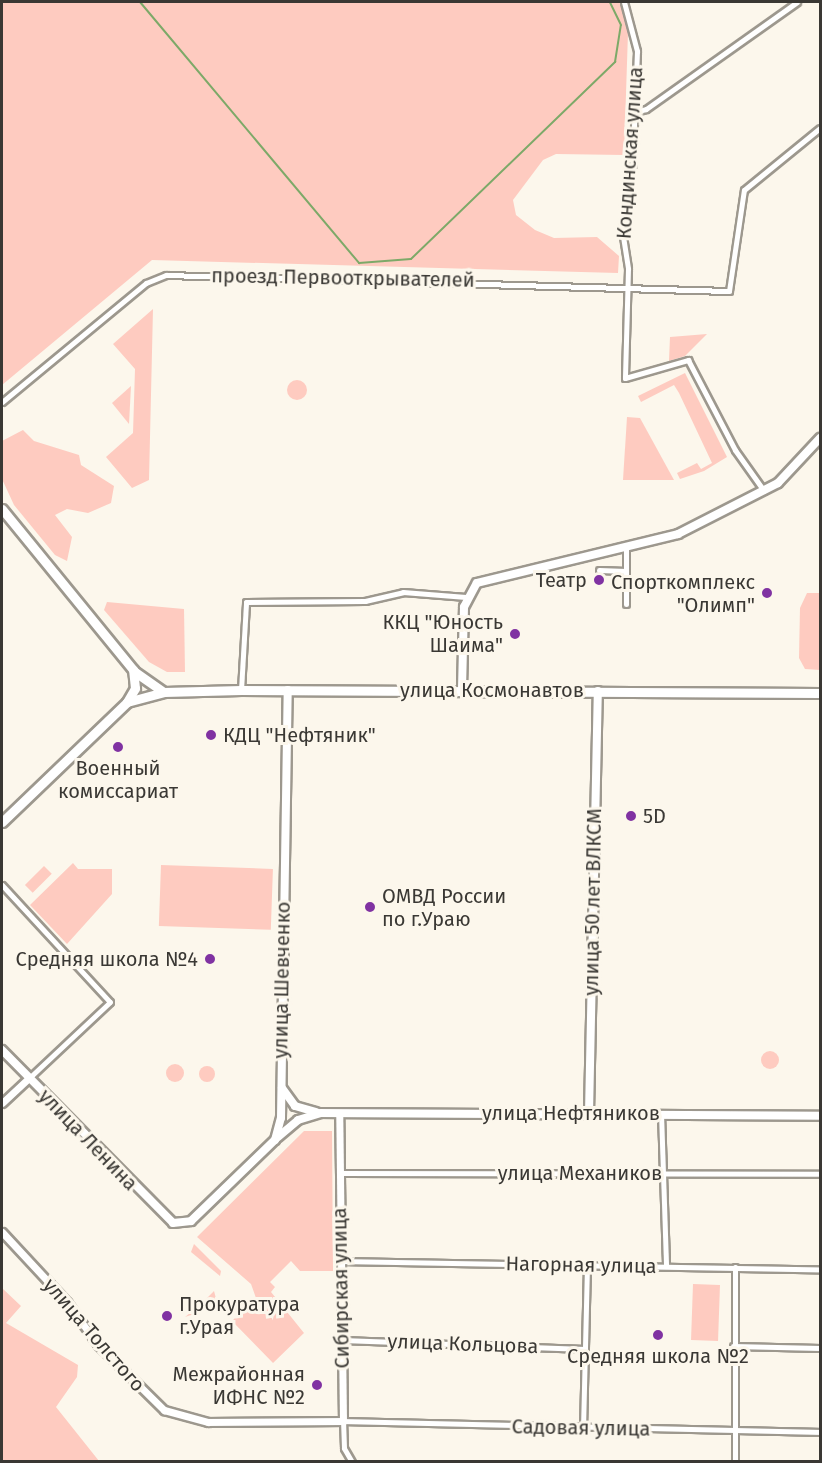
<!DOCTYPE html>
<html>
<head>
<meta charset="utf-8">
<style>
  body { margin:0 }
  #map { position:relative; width:822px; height:1463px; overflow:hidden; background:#fcf7ec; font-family:"Fira Sans",sans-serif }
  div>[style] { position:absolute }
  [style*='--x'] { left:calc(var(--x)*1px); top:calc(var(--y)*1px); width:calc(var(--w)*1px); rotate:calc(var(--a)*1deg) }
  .green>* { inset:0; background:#fecbc0; transform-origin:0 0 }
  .round { border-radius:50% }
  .stream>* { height:2px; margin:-1px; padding:0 1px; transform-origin:1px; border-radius:1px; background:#7da968 }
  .roads { filter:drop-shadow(2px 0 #9d988e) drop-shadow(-2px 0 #9d988e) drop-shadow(0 2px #9d988e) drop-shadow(0 -2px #9d988e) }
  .minor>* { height:5px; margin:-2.5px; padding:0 2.5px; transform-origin:2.5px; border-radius:2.5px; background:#fff }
  .tertiary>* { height:7px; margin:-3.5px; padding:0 3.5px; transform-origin:3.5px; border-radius:3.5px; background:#fff }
  .secondary>* { height:8px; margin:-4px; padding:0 4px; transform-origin:4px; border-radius:4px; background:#fff }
  .primary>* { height:9px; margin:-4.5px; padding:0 4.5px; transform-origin:4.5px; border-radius:4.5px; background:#fff }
  .dots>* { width:16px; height:16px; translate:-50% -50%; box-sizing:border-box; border:3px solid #fcf7ec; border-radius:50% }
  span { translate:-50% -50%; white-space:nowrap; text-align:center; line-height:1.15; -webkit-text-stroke:6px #fcf7ec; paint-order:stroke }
  .street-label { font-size:20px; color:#3a3834 }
  .poi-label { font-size:20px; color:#3a3834 }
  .right { translate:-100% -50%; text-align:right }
  .left { translate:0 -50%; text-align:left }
  .frame { position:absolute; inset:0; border:3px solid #3a3834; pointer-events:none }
</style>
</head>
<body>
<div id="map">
  <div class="green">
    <div style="clip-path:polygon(2px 2px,629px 2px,624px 155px,556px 154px,543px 160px,513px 200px,516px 215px,535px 230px,554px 238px,597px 237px,619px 256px,618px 273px,152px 260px,2px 385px)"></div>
    <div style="clip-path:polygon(153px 309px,149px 480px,132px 488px,106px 457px,133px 433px,135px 369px,113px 344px)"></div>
    <div style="clip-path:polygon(707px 334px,685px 356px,669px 361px,670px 337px)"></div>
    <div style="clip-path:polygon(685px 373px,727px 457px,704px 471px,680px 479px,677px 473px,697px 463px,701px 469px,712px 463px,679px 393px,674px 385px,641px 402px,638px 396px)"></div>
    <div class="round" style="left:287px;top:380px;width:20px;height:20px"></div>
    <div style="clip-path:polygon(131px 386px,129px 424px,112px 403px)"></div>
    <div style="clip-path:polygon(627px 417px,640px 418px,674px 480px,623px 480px)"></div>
    <div style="clip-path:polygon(23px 430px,34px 441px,79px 455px,81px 465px,114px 486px,111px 503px,88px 513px,67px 509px,55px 515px,72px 537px,67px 561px,55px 555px,14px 505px,2px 479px,2px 441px)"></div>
    <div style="clip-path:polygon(807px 593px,820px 593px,820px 670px,805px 669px,799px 658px,800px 608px)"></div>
    <div style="clip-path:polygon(107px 602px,184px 609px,185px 672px,167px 672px,149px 662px,104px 610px)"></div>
    <div style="clip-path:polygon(73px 863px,78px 869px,112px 869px,112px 894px,67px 944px,30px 905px)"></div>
    <div style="left:161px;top:865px;width:112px;height:61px;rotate:2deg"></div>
    <div style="left:44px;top:866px;width:11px;height:27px;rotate:45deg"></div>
    <div class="round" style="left:761px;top:1051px;width:18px;height:18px"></div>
    <div class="round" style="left:166px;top:1064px;width:18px;height:18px"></div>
    <div class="round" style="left:199px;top:1066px;width:16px;height:16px"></div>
    <div style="clip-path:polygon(304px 1131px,332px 1131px,333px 1271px,300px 1271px,291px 1261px,270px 1282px,275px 1287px,271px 1292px,304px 1333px,273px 1363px,232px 1321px,256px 1298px,251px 1284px,197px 1237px)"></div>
    <div style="clip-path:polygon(194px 1244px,221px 1271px,220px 1276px,191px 1252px)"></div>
    <div style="left:693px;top:1284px;width:27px;height:56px;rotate:2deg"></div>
    <div style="clip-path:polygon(2px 1288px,21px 1306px,6px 1323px,78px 1365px,77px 1377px,56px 1407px,99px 1461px,2px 1461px)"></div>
    <div style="clip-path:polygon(214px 1291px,218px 1306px,185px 1317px,199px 1306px)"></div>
  </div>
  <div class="stream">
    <div style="--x:140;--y:2;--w:341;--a:50"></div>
    <div style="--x:359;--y:263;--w:52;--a:-4.4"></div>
    <div style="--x:411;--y:259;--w:284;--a:-44"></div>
    <div style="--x:615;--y:62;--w:37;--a:-81"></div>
    <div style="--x:621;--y:25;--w:25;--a:-116"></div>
  </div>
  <div class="roads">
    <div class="minor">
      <div style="--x:624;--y:2;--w:51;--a:75.1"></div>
      <div style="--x:637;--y:51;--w:125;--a:92.3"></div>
      <div style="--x:632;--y:176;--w:55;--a:100.5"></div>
      <div style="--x:622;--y:230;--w:39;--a:81"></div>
      <div style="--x:628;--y:269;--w:109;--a:91.6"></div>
      <div style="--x:625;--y:378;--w:66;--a:-15.9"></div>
      <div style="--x:688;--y:360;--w:102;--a:62.4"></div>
      <div style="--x:735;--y:450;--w:50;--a:54.7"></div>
      <div style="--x:635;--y:112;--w:11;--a:-15"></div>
      <div style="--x:646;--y:109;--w:185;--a:-35.3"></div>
      <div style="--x:2;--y:402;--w:187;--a:-39.6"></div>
      <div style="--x:146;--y:283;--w:22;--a:-22"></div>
      <div style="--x:166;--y:275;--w:563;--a:1.63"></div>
      <div style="--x:729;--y:291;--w:102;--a:-81.6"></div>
      <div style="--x:744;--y:190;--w:98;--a:-39.2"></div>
      <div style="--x:599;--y:570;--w:27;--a:2"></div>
      <div style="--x:626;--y:604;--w:55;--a:-90"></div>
      <div style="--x:241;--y:690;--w:88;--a:-86.7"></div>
      <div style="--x:246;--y:602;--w:119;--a:-0.5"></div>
      <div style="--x:365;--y:601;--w:39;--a:-13"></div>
      <div style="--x:403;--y:592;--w:63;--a:4.5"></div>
      <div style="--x:2;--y:885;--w:159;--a:47.3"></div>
      <div style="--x:110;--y:1002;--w:111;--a:136.8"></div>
      <div style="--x:661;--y:1113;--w:153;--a:88.1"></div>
      <div style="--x:340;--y:1173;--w:480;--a:0.1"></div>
      <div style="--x:341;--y:1261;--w:479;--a:1"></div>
      <div style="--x:342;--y:1340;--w:243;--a:2.1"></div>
      <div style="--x:733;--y:1346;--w:87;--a:1.3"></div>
      <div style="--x:583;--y:1429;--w:164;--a:-88.6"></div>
      <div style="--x:352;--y:1462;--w:16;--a:-120"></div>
      <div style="--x:344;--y:1448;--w:27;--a:-92"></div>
      <div style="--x:343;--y:1421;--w:477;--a:1.3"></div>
      <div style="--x:735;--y:1462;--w:195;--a:-90"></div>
    </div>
    <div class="tertiary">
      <div style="--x:2;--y:1103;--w:37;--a:-43"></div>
      <div style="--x:2;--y:1232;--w:96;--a:47.1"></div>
      <div style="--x:67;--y:1302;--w:53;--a:54.2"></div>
      <div style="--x:98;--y:1345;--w:93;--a:44.6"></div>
      <div style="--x:164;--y:1410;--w:46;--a:15.3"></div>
      <div style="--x:208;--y:1422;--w:135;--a:-0.4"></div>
      <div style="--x:343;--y:1421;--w:308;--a:-90.7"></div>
    </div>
    <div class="secondary">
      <div style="--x:462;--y:689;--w:82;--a:-88.6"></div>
      <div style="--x:464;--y:607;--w:27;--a:-62"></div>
      <div style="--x:477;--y:583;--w:207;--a:-13.7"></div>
      <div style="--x:678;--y:534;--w:112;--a:-27"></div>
      <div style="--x:778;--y:483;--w:62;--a:-47"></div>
      <div style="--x:2;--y:1050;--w:243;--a:45.3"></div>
      <div style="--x:173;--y:1223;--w:18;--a:-6"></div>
      <div style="--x:191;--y:1221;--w:117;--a:-44"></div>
      <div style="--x:275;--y:1140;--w:23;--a:-75"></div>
      <div style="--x:281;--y:1118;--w:428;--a:-89.1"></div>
      <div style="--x:282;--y:1088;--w:22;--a:54"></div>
      <div style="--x:295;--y:1106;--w:22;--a:16"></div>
      <div style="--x:589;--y:1113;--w:422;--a:-88.8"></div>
      <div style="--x:278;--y:1137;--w:26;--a:-40"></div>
      <div style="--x:298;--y:1120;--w:24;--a:-17"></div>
      <div style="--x:321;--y:1113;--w:499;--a:0.3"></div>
    </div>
    <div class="primary">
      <div style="--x:2;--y:509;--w:210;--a:50.8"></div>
      <div style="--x:135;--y:672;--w:33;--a:35"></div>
      <div style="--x:127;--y:702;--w:38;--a:-15"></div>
      <div style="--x:164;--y:692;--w:77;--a:-1.5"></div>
      <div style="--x:241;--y:690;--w:579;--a:0.3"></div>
      <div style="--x:2;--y:822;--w:173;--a:-43.8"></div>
      <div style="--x:127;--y:702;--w:16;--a:-60"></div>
      <div style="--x:135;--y:688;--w:18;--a:-96"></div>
    </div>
  </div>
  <div class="dots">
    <div style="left:599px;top:580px;background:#8032a2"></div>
    <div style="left:767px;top:593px;background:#8032a2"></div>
    <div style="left:515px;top:634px;background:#8032a2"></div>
    <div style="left:211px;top:735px;background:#8032a2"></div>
    <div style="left:118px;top:747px;background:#8032a2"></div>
    <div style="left:631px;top:816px;background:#8032a2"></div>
    <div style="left:370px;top:907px;background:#8032a2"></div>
    <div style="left:210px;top:959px;background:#8032a2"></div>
    <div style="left:167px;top:1316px;background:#8032a2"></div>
    <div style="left:658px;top:1335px;background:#8032a2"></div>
    <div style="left:317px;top:1385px;background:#8032a2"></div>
  </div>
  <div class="street-label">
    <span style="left:630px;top:153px;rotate:-86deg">Кондинская улица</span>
    <span style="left:343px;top:278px;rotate:1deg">проезд Первооткрывателей</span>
    <span style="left:492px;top:690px">улица Космонавтов</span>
    <span style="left:593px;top:902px;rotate:-89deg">улица 50 лет ВЛКСМ</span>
    <span style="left:282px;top:980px;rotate:-89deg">улица Шевченко</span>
    <span style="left:571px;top:1113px">улица Нефтяников</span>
    <span style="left:88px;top:1140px;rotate:46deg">улица Ленина</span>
    <span style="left:580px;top:1173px">улица Механиков</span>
    <span style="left:581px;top:1265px;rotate:1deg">Нагорная улица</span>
    <span style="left:341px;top:1288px;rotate:-91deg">Сибирская улица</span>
    <span style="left:94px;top:1335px;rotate:49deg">улица Толстого</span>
    <span style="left:463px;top:1344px;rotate:2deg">улица Кольцова</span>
    <span style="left:581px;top:1428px;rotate:1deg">Садовая улица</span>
  </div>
  <div class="poi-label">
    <span class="right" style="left:587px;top:580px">Театр</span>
    <span class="right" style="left:755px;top:594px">Спорткомплекс<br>"Олимп"</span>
    <span class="right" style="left:503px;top:634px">ККЦ "Юность<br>Шаима"</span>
    <span class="left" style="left:223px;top:735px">КДЦ "Нефтяник"</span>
    <span style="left:118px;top:780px">Военный<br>комиссариат</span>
    <span class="left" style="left:643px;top:816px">5D</span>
    <span class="left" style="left:382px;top:908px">ОМВД России<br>по г.Ураю</span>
    <span class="right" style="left:198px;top:959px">Средняя школа №4</span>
    <span class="left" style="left:179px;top:1316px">Прокуратура<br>г.Урая</span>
    <span style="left:658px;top:1356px">Средняя школа №2</span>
    <span class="right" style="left:305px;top:1386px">Межрайонная<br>ИФНС №2</span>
  </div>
  <div class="frame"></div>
</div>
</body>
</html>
